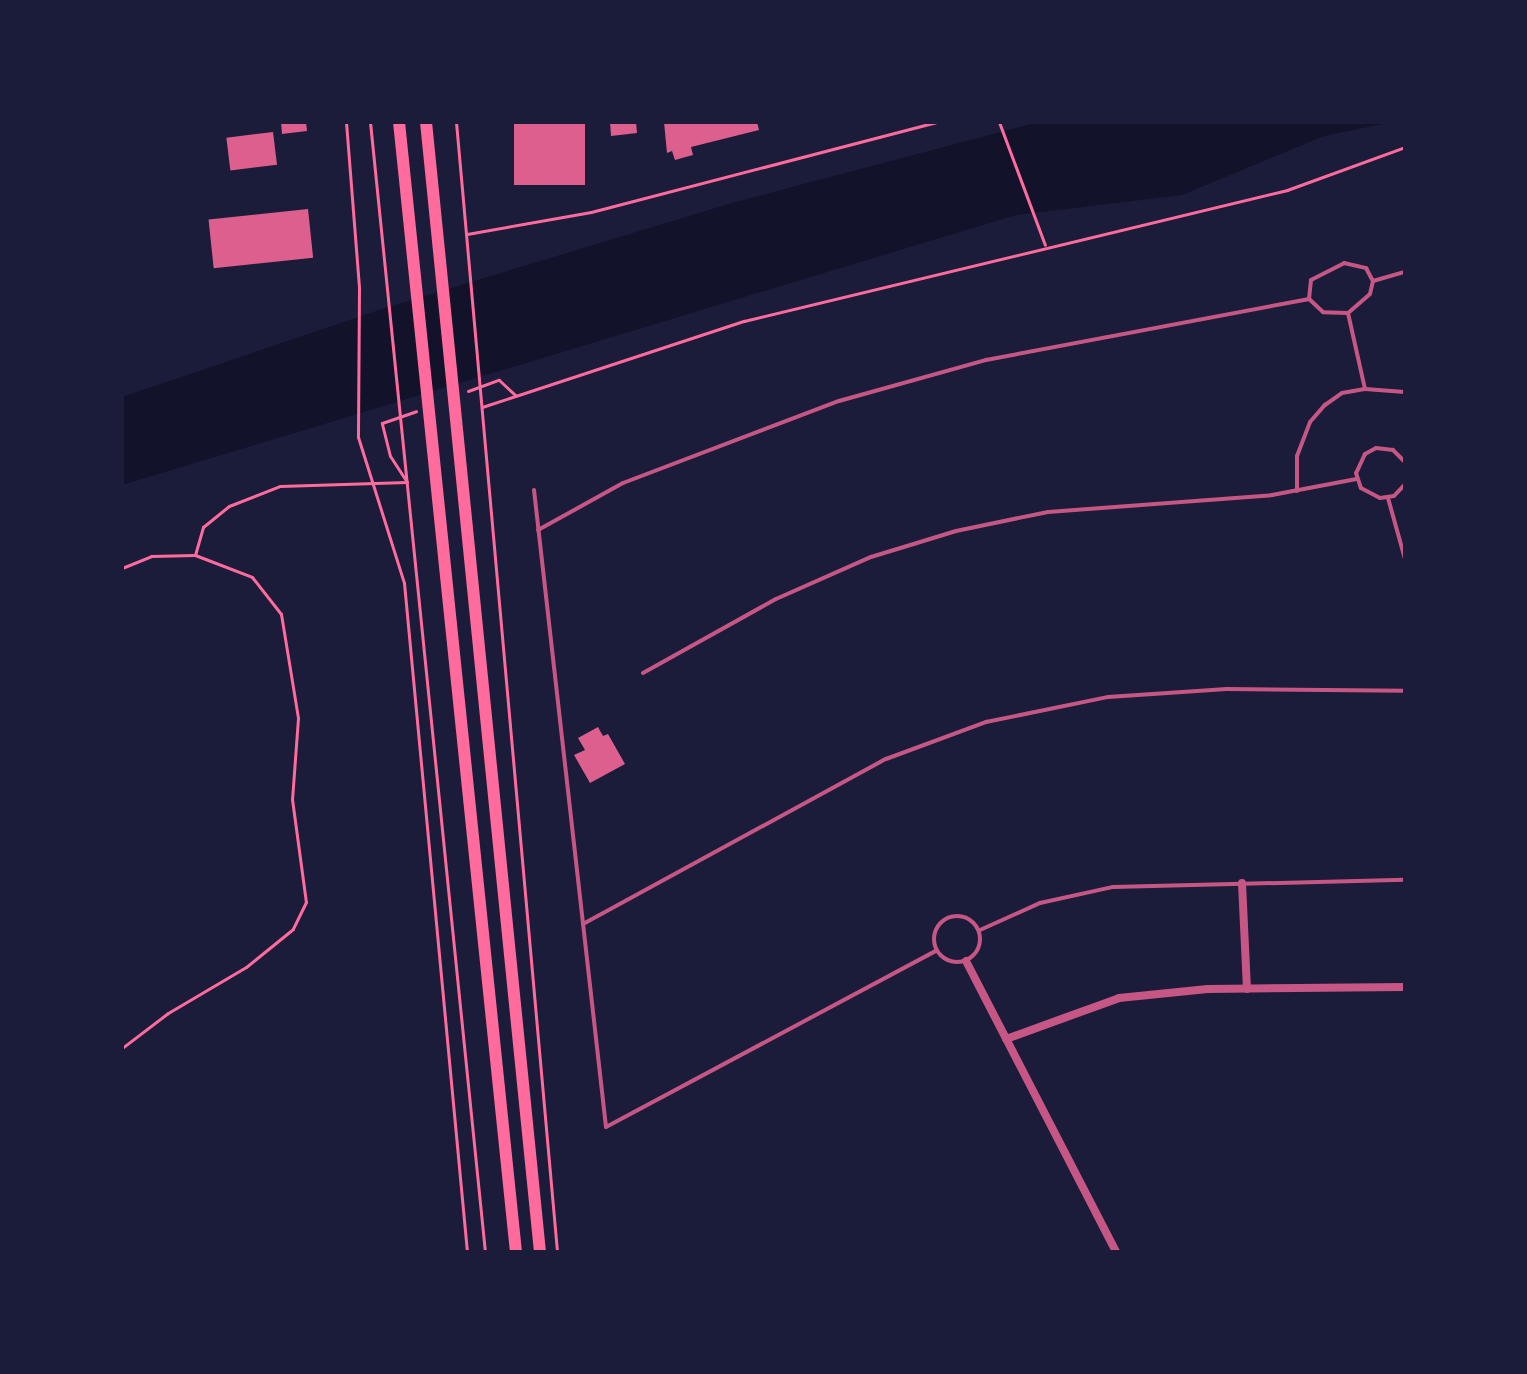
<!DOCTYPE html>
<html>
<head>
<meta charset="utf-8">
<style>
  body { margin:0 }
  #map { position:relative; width:1527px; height:1374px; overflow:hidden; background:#1b1b3a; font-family:"Archivo Narrow",sans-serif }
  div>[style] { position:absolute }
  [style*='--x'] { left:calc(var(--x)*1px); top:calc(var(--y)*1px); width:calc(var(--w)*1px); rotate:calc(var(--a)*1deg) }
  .water>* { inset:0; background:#12122b }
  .building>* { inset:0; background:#dd5f8e; transform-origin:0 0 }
  .path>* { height:3px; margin:-1.5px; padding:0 1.5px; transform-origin:1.5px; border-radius:1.5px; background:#ff6b9d }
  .service>* { height:4px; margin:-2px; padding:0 2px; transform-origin:2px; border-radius:2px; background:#c65784 }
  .service>.ring { margin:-2px; padding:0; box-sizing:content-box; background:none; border:4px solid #c65784; border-radius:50% }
  .minor>* { height:8px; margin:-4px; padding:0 4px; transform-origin:4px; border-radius:4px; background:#c65784 }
  .secondary>* { height:12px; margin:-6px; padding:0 6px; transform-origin:6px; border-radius:6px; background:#ff6b9d }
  span { translate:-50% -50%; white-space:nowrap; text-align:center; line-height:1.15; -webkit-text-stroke:8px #1b1b3a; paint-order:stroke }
  .frame { position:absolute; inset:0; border:124px solid #1b1b3a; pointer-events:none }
</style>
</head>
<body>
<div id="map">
  <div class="water">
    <div style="clip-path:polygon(1039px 122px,1392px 122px,1324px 136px,1182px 195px,1016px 215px,122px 485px,122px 397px,382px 309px,732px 203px)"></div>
  </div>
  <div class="building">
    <div style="clip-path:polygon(281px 122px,306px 122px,307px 131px,282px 134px)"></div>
    <div style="left:514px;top:122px;width:71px;height:63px"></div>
    <div style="clip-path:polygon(610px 122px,636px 122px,637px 133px,611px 136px)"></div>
    <div style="clip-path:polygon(664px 122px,757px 122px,759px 130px,691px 147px,693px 155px,675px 160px,672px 151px,667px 153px)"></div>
    <div style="left:273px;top:132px;width:33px;height:47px;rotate:83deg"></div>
    <div style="left:308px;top:209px;width:49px;height:100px;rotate:84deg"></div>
    <div style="clip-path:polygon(598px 727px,603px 736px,608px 734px,625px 764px,590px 783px,574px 755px,585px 750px,578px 738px)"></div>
  </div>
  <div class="path">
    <div style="--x:346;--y:122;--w:168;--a:85.5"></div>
    <div style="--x:359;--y:289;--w:148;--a:90.4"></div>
    <div style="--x:358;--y:437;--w:153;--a:72.5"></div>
    <div style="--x:404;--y:583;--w:672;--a:84.62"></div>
    <div style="--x:370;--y:122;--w:1136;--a:84.19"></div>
    <div style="--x:456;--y:122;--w:1135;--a:84.89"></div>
    <div style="--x:999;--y:122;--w:131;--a:69.5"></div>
    <div style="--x:467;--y:234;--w:126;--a:-10.1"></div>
    <div style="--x:591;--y:212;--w:357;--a:-14.6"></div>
    <div style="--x:468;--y:391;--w:33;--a:-20"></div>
    <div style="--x:499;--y:380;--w:23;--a:43"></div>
    <div style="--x:482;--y:407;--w:276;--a:-18.2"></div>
    <div style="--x:744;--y:321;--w:559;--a:-13.56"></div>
    <div style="--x:1287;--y:190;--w:126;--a:-20"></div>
    <div style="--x:195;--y:555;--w:29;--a:-74"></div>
    <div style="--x:203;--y:527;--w:33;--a:-39"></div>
    <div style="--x:229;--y:506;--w:55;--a:-21.4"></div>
    <div style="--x:280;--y:486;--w:127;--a:-1.8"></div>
    <div style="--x:407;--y:482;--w:31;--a:-123"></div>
    <div style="--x:390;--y:456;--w:34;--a:-104"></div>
    <div style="--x:382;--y:423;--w:36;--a:-19"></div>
    <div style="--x:122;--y:568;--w:31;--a:-22"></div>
    <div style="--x:151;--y:556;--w:44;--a:-1.3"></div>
    <div style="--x:195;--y:555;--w:61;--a:21.1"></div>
    <div style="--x:252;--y:577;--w:47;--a:51.9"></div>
    <div style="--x:281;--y:614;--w:105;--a:80.7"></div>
    <div style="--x:298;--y:718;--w:81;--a:94.2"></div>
    <div style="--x:292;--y:799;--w:104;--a:82.3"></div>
    <div style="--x:306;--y:902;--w:30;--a:116"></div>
    <div style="--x:293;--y:929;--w:60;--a:141"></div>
    <div style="--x:246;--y:967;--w:91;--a:149.5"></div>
    <div style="--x:168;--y:1013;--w:58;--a:142.7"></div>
  </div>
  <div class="service">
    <div style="--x:1344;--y:263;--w:23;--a:13"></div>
    <div style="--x:1366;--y:268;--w:15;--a:62"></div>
    <div style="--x:1373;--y:281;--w:13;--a:103"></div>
    <div style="--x:1370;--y:294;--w:29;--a:139"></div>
    <div style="--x:1348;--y:313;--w:25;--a:-178"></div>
    <div style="--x:1323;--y:312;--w:19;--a:-137"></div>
    <div style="--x:1309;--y:299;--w:19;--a:-84"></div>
    <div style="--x:1311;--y:280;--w:37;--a:-27"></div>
    <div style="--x:1373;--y:281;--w:33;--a:-16"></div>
    <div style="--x:1348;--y:313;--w:78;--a:77.4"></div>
    <div style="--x:1405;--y:462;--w:17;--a:-135"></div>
    <div style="--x:1393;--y:450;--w:17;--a:-173"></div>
    <div style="--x:1376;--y:448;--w:13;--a:151"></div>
    <div style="--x:1365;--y:454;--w:21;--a:115"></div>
    <div style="--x:1356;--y:473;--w:16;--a:72"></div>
    <div style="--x:1361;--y:488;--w:21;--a:28"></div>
    <div style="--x:1380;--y:498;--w:14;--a:-8"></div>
    <div style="--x:1394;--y:496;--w:16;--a:-47"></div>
    <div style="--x:534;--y:490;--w:641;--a:83.55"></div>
    <div style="--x:606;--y:1127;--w:375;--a:-28.1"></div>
    <div style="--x:1297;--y:491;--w:35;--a:-90"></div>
    <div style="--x:1297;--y:456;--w:36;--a:-69"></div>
    <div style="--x:1310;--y:422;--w:23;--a:-49"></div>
    <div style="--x:1325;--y:405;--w:21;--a:-35"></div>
    <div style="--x:1342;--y:393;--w:23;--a:-10"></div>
    <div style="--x:1365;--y:389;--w:40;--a:4.3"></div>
    <div style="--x:1388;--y:498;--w:63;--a:74.4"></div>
    <div style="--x:538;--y:530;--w:97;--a:-28.9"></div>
    <div style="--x:623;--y:483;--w:231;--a:-20.8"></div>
    <div style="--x:839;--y:401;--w:153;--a:-15.6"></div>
    <div style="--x:986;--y:360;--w:329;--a:-10.7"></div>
    <div style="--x:643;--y:673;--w:152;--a:-29.1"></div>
    <div style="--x:776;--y:599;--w:104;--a:-23.9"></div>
    <div style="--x:871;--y:557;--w:89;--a:-17"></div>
    <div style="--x:956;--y:531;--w:94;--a:-11.7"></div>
    <div style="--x:1048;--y:512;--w:225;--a:-4.3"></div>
    <div style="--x:1272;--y:495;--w:86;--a:-10.7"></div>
    <div class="ring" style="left:934px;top:916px;width:42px;height:42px"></div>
    <div style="--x:583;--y:924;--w:345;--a:-28.6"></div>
    <div style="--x:886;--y:759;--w:107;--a:-20.3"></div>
    <div style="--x:986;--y:722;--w:125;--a:-11.6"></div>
    <div style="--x:1108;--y:697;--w:119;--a:-3.8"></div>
    <div style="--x:1227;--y:689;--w:178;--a:0.6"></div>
    <div style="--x:980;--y:930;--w:66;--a:-24.2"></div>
    <div style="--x:1040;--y:903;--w:75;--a:-12.4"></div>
    <div style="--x:1113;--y:887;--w:292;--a:-1.4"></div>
  </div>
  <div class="minor">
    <div style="--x:1242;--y:883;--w:106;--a:87.3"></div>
    <div style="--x:966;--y:961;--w:327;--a:62.7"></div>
    <div style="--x:1006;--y:1039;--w:120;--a:-19.9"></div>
    <div style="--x:1119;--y:998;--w:89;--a:-5.8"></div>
    <div style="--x:1208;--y:989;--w:197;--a:-0.6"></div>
  </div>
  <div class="secondary">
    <div style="--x:399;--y:122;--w:1136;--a:84.09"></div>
    <div style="--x:426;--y:122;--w:1136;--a:84.24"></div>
  </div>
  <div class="frame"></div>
</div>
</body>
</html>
